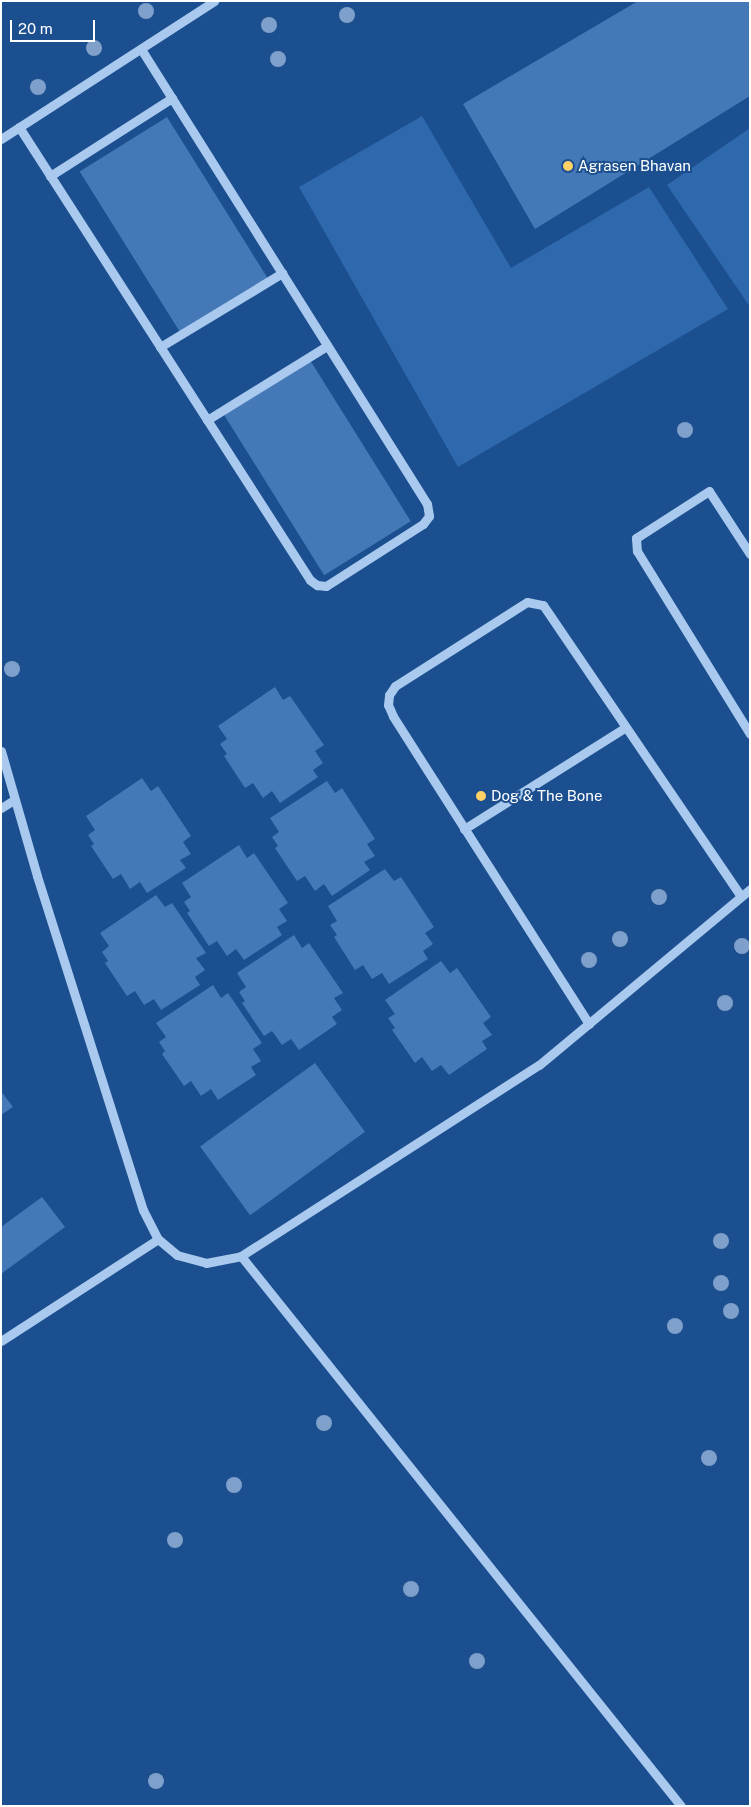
<!DOCTYPE html>
<html>
<head>
<meta charset="utf-8">
<style>
  body { margin:0 }
  #map { position:relative; width:751px; height:1807px; overflow:hidden; background:#1b4f8f; font-family:"Public Sans",sans-serif }
  div>[style] { position:absolute }
  [style*='--x'] { left:calc(var(--x)*1px); top:calc(var(--y)*1px); width:calc(var(--w)*1px); rotate:calc(var(--a)*1deg) }
  .green>* { inset:0; background:#2e69ad }
  .building>* { inset:0; background:#4478b7; transform-origin:0 0 }
  .minor>* { height:9px; margin:-4.5px; padding:0 4.5px; transform-origin:4.5px; border-radius:4.5px; background:#a9c9ee }
  .trees>* { width:16px; height:16px; margin:-8px; border-radius:50%; background:#7ea0ca }
  .dots>* { width:14px; height:14px; translate:-50% -50%; box-sizing:border-box; border:2px solid #1b4f8f; border-radius:50% }
  span { translate:-50% -50%; white-space:nowrap; text-align:center; line-height:1.15; -webkit-text-stroke:4px #1b4f8f; paint-order:stroke }
  .poi-label { font-size:15px; color:#fff }
  .left { translate:0 -50%; text-align:left }
  .frame { position:absolute; inset:0; border:2px solid #fff; pointer-events:none }
  .scale { position:absolute; left:10px; top:20px; width:85px; height:22px; box-sizing:border-box; border:2px solid #fff; border-top:0; padding-left:6px; font-size:15px; line-height:18px; white-space:nowrap; color:#fff; -webkit-text-stroke:4px #1b4f8f; paint-order:stroke }
</style>
</head>
<body>
<div id="map">
  <div class="green">
    <div style="clip-path:polygon(422px 116px,511px 268px,649px 187px,728px 309px,458px 467px,299px 187px)"></div>
    <div style="clip-path:polygon(750px 128px,750px 307px,667px 185px)"></div>
  </div>
  <div class="building">
    <div style="clip-path:polygon(638px 1px,750px 1px,750px 96px,535px 229px,463px 104px)"></div>
    <div style="left:167px;top:117px;width:190px;height:103px;rotate:58deg"></div>
    <div style="left:310px;top:360px;width:190px;height:102px;rotate:58deg"></div>
    <div style="clip-path:polygon(275px 687px,283px 700px,290px 696px,324px 745px,315px 751px,323px 763px,313px 770px,318px 777px,280px 803px,272px 791px,263px 798px,253px 783px,245px 788px,224px 756px,227px 754px,220px 744px,227px 739px,218px 726px)"></div>
    <div style="clip-path:polygon(142px 778px,151px 791px,158px 786px,191px 836px,183px 842px,191px 854px,180px 860px,186px 868px,147px 893px,140px 882px,130px 889px,121px 874px,113px 879px,91px 846px,94px 844px,88px 835px,95px 830px,86px 816px)"></div>
    <div style="clip-path:polygon(327px 781px,335px 793px,342px 788px,375px 839px,367px 844px,375px 856px,364px 862px,370px 870px,332px 896px,324px 884px,315px 891px,305px 876px,297px 881px,275px 848px,278px 846px,272px 837px,279px 832px,270px 818px)"></div>
    <div style="clip-path:polygon(239px 845px,247px 858px,254px 853px,288px 903px,279px 909px,287px 921px,277px 927px,282px 935px,244px 960px,236px 949px,227px 956px,217px 941px,209px 946px,187px 913px,190px 911px,184px 902px,191px 897px,182px 883px)"></div>
    <div style="clip-path:polygon(385px 869px,394px 881px,401px 877px,434px 927px,425px 933px,433px 944px,423px 951px,428px 959px,389px 984px,382px 973px,372px 979px,363px 965px,355px 970px,334px 937px,337px 935px,330px 925px,337px 921px,328px 906px)"></div>
    <div style="clip-path:polygon(156px 895px,165px 907px,172px 903px,206px 953px,196px 958px,205px 970px,195px 977px,200px 985px,161px 1010px,154px 999px,144px 1005px,135px 991px,127px 996px,105px 963px,108px 961px,102px 952px,109px 946px,100px 933px)"></div>
    <div style="clip-path:polygon(294px 935px,302px 948px,309px 943px,343px 993px,334px 998px,342px 1010px,332px 1017px,337px 1024px,299px 1050px,291px 1039px,282px 1045px,272px 1031px,264px 1036px,242px 1003px,245px 1001px,239px 992px,246px 987px,237px 973px)"></div>
    <div style="clip-path:polygon(441px 961px,450px 973px,457px 968px,491px 1017px,483px 1023px,492px 1035px,482px 1041px,487px 1049px,449px 1075px,441px 1065px,432px 1071px,422px 1057px,415px 1063px,392px 1030px,395px 1028px,388px 1018px,395px 1014px,385px 1000px)"></div>
    <div style="clip-path:polygon(213px 985px,221px 998px,228px 993px,262px 1043px,253px 1049px,261px 1061px,251px 1067px,256px 1075px,218px 1100px,211px 1089px,201px 1096px,191px 1081px,184px 1086px,162px 1054px,165px 1051px,159px 1042px,166px 1037px,156px 1023px)"></div>
    <div style="left:315px;top:1063px;width:85px;height:142px;rotate:54deg"></div>
    <div style="clip-path:polygon(1px 1091px,13px 1107px,1px 1115px)"></div>
    <div style="clip-path:polygon(42px 1197px,65px 1227px,1px 1274px,1px 1227px)"></div>
  </div>
  <div class="minor">
    <div style="--x:19;--y:127;--w:538;--a:57.28"></div>
    <div style="--x:310;--y:580;--w:9;--a:36"></div>
    <div style="--x:317;--y:585;--w:9;--a:6"></div>
    <div style="--x:326;--y:586;--w:115;--a:-32.6"></div>
    <div style="--x:423;--y:524;--w:10;--a:-53"></div>
    <div style="--x:429;--y:516;--w:12;--a:-99"></div>
    <div style="--x:427;--y:504;--w:537;--a:-122.15"></div>
    <div style="--x:1;--y:139;--w:254;--a:-32.9"></div>
    <div style="--x:50;--y:176;--w:145;--a:-32.6"></div>
    <div style="--x:160;--y:347;--w:143;--a:-31.2"></div>
    <div style="--x:207;--y:420;--w:141;--a:-31.7"></div>
    <div style="--x:750;--y:554;--w:75;--a:-123.1"></div>
    <div style="--x:709;--y:491;--w:87;--a:147.2"></div>
    <div style="--x:636;--y:538;--w:13;--a:86"></div>
    <div style="--x:637;--y:551;--w:215;--a:58.3"></div>
    <div style="--x:1;--y:751;--w:130;--a:73.9"></div>
    <div style="--x:37;--y:876;--w:350;--a:72.4"></div>
    <div style="--x:143;--y:1210;--w:33;--a:63"></div>
    <div style="--x:158;--y:1239;--w:25;--a:40"></div>
    <div style="--x:177;--y:1255;--w:30;--a:15"></div>
    <div style="--x:206;--y:1263;--w:36;--a:-11"></div>
    <div style="--x:241;--y:1256;--w:354;--a:-32.7"></div>
    <div style="--x:539;--y:1065;--w:275;--a:-39.8"></div>
    <div style="--x:1;--y:808;--w:15;--a:-32"></div>
    <div style="--x:464;--y:829;--w:191;--a:-32.2"></div>
    <div style="--x:589;--y:1024;--w:365;--a:-122.5"></div>
    <div style="--x:393;--y:716;--w:12;--a:-114"></div>
    <div style="--x:388;--y:705;--w:10;--a:-84"></div>
    <div style="--x:389;--y:695;--w:11;--a:-56"></div>
    <div style="--x:395;--y:686;--w:156;--a:-32.5"></div>
    <div style="--x:527;--y:602;--w:16;--a:11"></div>
    <div style="--x:543;--y:605;--w:352;--a:55.8"></div>
    <div style="--x:241;--y:1256;--w:704;--a:51.34"></div>
    <div style="--x:1;--y:1341;--w:187;--a:-33"></div>
  </div>
  <div class="trees">
    <div style="left:146px;top:11px"></div>
    <div style="left:347px;top:15px"></div>
    <div style="left:269px;top:25px"></div>
    <div style="left:94px;top:48px"></div>
    <div style="left:278px;top:59px"></div>
    <div style="left:38px;top:87px"></div>
    <div style="left:685px;top:430px"></div>
    <div style="left:12px;top:669px"></div>
    <div style="left:659px;top:897px"></div>
    <div style="left:620px;top:939px"></div>
    <div style="left:742px;top:946px"></div>
    <div style="left:589px;top:960px"></div>
    <div style="left:725px;top:1003px"></div>
    <div style="left:721px;top:1241px"></div>
    <div style="left:721px;top:1283px"></div>
    <div style="left:731px;top:1311px"></div>
    <div style="left:675px;top:1326px"></div>
    <div style="left:324px;top:1423px"></div>
    <div style="left:709px;top:1458px"></div>
    <div style="left:234px;top:1485px"></div>
    <div style="left:175px;top:1540px"></div>
    <div style="left:411px;top:1589px"></div>
    <div style="left:477px;top:1661px"></div>
    <div style="left:156px;top:1781px"></div>
  </div>
  <div class="dots">
    <div style="left:568px;top:166px;background:#ffd166"></div>
    <div style="left:481px;top:796px;background:#ffd166"></div>
  </div>
  <div class="poi-label">
    <span class="left" style="left:578px;top:166px">Agrasen Bhavan</span>
    <span class="left" style="left:491px;top:796px">Dog &amp; The Bone</span>
  </div>
  <div class="frame"></div>
  <div class="scale">20 m</div>
</div>
</body>
</html>
